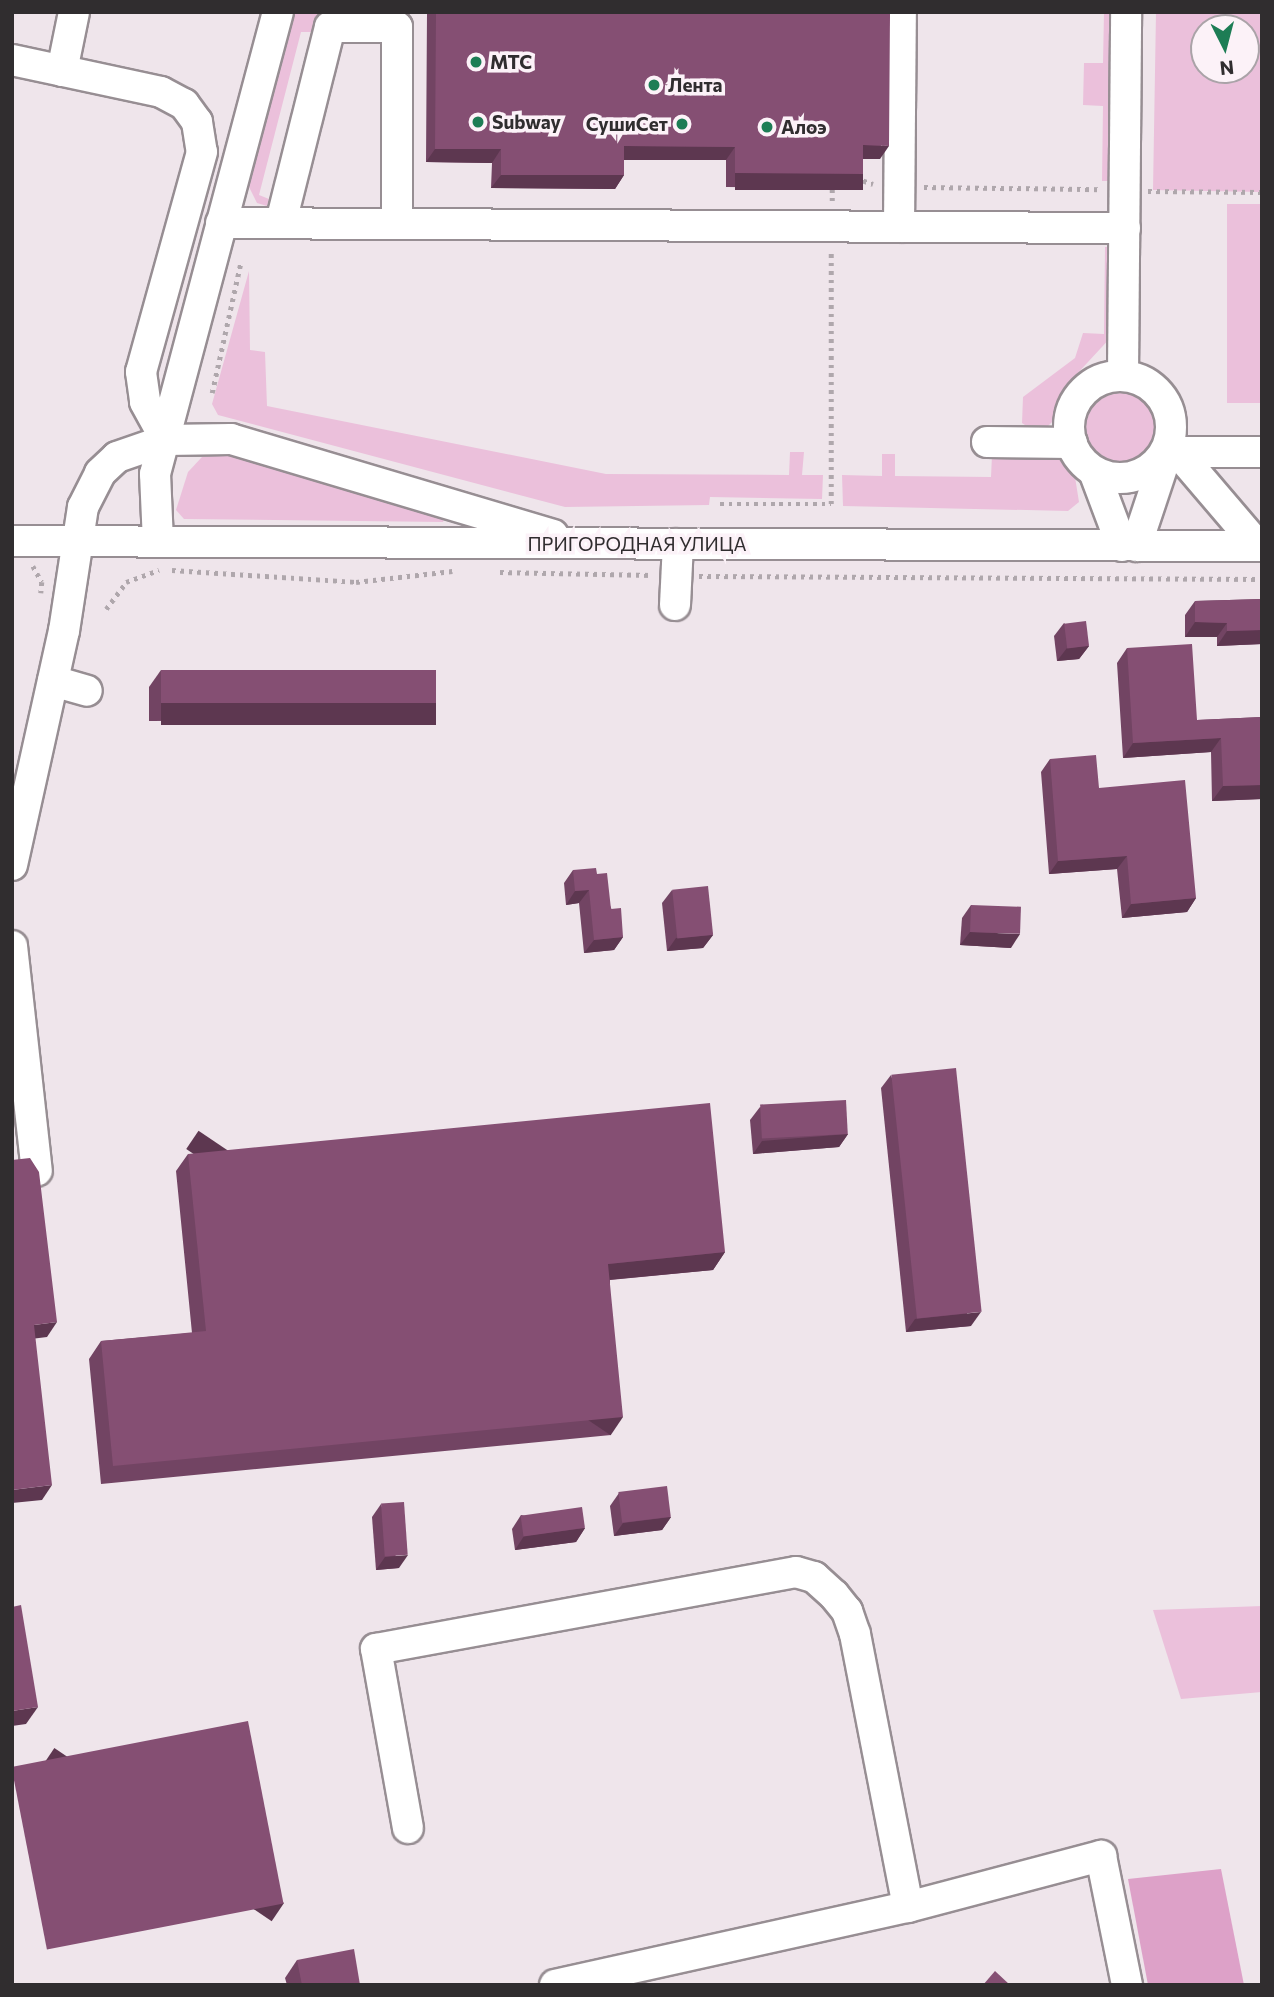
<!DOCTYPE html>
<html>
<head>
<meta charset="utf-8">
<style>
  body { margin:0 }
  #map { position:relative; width:1274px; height:1997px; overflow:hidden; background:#efe5eb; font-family:Commissioner,sans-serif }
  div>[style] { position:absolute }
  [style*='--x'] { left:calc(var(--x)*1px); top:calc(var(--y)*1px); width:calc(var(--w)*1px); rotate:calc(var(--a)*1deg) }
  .green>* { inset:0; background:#ebc0db; transform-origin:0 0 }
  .round { border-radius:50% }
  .forest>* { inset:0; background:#dda1c8 }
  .path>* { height:4.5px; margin-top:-2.25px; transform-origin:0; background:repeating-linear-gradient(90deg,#afa7ac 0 3.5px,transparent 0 8.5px) }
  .roads { filter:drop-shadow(2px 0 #978e93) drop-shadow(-2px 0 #978e93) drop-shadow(0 2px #978e93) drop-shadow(0 -2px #978e93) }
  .minor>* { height:30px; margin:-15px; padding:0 15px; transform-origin:15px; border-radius:15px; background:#fff }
  .minor>.ring { margin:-15px; padding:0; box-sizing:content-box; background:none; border:30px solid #fff; border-radius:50% }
  .wall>* { inset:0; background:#724463 }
  .shaded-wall>* { inset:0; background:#5d3750; transform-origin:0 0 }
  .building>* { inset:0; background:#854f73; transform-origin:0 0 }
  .dots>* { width:19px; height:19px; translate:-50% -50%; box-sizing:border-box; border:4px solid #fcf2f8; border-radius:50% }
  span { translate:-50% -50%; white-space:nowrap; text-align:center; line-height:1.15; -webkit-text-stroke:7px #fcf2f8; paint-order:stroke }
  .poi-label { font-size:19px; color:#302d2f; font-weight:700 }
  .left { translate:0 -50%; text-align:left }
  .right { translate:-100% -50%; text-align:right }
  .street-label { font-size:19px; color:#302d2f }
  .frame { position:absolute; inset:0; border:14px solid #302d2f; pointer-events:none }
  .north { position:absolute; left:1190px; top:14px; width:70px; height:70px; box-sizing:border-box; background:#fcf2f8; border:2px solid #aaa3a8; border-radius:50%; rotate:174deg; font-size:19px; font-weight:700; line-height:28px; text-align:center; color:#302d2f }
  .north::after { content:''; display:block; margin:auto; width:24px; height:32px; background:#1d7d55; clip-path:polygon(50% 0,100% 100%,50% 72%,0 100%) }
</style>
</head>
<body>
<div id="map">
  <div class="green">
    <div style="clip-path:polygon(294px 12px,319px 12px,319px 32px,301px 32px,259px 195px,269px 199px,267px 206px,257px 203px,248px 185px)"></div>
    <div style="clip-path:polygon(1104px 12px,1116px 12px,1116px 181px,1102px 181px,1103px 106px,1083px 105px,1084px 63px,1103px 63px)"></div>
    <div style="clip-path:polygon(evenodd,1156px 12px,1262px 12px,1262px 192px,1153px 190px,1156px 12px,1246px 28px,1246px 70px,1204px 70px,1204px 28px,1246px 28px)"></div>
    <div style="left:1227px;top:204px;width:35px;height:199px"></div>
    <div style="clip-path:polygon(1105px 247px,1117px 247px,1113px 335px,1063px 389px,1055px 419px,1046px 428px,1031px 429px,1022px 423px,1023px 397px,1075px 358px,1083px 333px,1104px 334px)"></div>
    <div style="clip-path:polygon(249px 271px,250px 350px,265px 352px,267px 406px,606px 474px,789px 475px,790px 452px,804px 452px,802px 475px,823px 475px,822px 499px,710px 497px,709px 505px,565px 507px,218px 415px,212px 404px)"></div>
    <div class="round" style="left:1086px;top:393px;width:70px;height:70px"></div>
    <div style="clip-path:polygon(228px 454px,446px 515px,443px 522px,184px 519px,176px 510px,188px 472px,202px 457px)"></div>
    <div style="clip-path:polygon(882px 454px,895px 454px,895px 476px,991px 477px,992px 455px,1047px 455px,1065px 462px,1075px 477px,1079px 502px,1068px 511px,843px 506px,842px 475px,882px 476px)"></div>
    <div style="clip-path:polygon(1262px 1606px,1262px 1692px,1181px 1699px,1153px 1610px)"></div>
  </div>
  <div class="forest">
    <div style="clip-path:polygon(1221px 1869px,1244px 1985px,1148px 1985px,1128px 1879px)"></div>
  </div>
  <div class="path">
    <div style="--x:855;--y:178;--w:19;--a:18"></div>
    <div style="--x:924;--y:187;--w:176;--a:0.7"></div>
    <div style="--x:1148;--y:191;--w:114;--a:0.5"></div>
    <div style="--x:832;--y:201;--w:13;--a:-90"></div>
    <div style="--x:212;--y:393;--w:135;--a:-77.6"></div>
    <div style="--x:720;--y:504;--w:111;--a:0"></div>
    <div style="--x:831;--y:504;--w:253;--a:-90"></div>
    <div style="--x:33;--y:566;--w:18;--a:61"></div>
    <div style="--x:42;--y:582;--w:11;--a:95"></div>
    <div style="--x:172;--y:570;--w:184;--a:3.7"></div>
    <div style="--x:356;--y:582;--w:97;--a:-6.5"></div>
    <div style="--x:500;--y:572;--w:152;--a:1.1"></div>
    <div style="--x:699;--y:576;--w:563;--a:0.31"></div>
    <div style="--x:106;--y:609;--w:34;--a:-53"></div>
    <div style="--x:126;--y:582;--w:35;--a:-20"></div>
  </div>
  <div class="roads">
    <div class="minor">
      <div style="--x:12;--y:60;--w:152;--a:12.1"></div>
      <div style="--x:161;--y:92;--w:26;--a:28"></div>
      <div style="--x:184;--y:104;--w:22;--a:54"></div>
      <div style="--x:197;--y:122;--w:30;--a:81"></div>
      <div style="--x:202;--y:152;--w:228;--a:105.5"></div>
      <div style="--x:141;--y:372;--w:30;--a:82"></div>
      <div style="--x:145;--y:402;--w:43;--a:61.1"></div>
      <div style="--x:62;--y:71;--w:60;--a:-78.5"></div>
      <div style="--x:281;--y:222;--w:201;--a:-75.9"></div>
      <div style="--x:330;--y:27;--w:67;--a:0"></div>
      <div style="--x:397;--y:27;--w:196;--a:90"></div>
      <div style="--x:221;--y:223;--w:904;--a:0.32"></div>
      <div style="--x:899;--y:227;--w:215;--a:-89.5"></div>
      <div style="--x:1123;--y:374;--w:362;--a:-89.5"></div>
      <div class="ring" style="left:1069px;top:376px;width:72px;height:72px"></div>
      <div style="--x:987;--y:442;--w:85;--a:0.7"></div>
      <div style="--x:1170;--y:443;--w:135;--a:49.5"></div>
      <div style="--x:1178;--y:452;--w:84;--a:0"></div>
      <div style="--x:1095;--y:474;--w:77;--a:69.4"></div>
      <div style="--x:12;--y:541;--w:1250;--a:0.23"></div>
      <div style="--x:158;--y:542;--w:68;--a:-92.5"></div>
      <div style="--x:155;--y:474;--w:478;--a:-75.1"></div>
      <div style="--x:1136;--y:546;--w:98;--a:-71.6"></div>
      <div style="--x:675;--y:605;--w:61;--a:-87.2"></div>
      <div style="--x:53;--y:681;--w:35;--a:16"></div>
      <div style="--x:12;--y:865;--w:240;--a:-77.5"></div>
      <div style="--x:64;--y:631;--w:125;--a:-81.3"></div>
      <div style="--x:83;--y:507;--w:38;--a:-63"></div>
      <div style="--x:100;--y:473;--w:23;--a:-43"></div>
      <div style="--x:117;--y:457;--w:52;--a:-19.1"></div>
      <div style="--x:166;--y:440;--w:65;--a:-0.9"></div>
      <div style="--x:231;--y:439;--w:336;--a:16.6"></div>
      <div style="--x:12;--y:946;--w:226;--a:83.7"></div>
      <div style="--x:408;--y:1828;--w:182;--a:-100.1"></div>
      <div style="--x:376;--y:1649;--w:427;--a:-10.4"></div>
      <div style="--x:796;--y:1572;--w:19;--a:16"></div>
      <div style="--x:814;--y:1577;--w:27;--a:42"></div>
      <div style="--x:834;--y:1595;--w:21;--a:51"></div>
      <div style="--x:847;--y:1611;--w:24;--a:71"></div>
      <div style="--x:855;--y:1634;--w:278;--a:79"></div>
      <div style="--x:555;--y:1985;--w:362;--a:-12.5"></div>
      <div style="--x:908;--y:1907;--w:200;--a:-14.8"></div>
      <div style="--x:1101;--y:1856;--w:132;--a:78.6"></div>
    </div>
  </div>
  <div class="wall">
    <div style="clip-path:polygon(427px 12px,890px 12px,880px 159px,863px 159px,863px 174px,854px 188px,726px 187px,726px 160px,624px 160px,624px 175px,615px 189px,491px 188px,492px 163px,426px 162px)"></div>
    <div style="clip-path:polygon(1262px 599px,1262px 644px,1217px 646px,1217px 637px,1185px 637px,1185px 615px,1195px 601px)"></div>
    <div style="clip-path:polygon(1064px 623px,1089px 646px,1079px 659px,1057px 661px,1054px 636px)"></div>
    <div style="clip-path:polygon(1127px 648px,1197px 720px,1262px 717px,1262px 799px,1212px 801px,1211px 752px,1123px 758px,1117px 663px)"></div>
    <div style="clip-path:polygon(161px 670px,436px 703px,424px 720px,149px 721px,149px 687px)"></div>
    <div style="clip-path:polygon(1050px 759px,1099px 788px,1196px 898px,1187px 912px,1122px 918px,1117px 869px,1049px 874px,1041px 772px)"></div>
    <div style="clip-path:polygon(573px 870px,597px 874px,623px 937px,614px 950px,584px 953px,579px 903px,566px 905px,564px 883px)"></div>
    <div style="clip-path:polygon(672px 890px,713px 935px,703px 948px,667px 951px,662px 903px)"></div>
    <div style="clip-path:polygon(971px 905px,1011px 948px,960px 945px,962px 918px)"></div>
    <div style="clip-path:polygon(891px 1075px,971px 1326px,906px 1332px,881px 1088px)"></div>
    <div style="clip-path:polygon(760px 1107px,848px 1134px,839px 1147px,753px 1154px,750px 1120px)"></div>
    <div style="clip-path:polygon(188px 1154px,725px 1252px,713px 1270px,610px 1280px,611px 1435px,101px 1484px,89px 1359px,101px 1341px,192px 1333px,176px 1171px)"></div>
    <div style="clip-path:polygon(619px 1493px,671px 1517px,662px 1530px,614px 1536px,610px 1506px)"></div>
    <div style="clip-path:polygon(381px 1504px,399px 1568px,376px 1570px,372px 1517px)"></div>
    <div style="clip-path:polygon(521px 1515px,585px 1528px,576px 1542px,515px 1550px,512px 1529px)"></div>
    <div style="clip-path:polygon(297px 1960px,360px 1985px,287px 1985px,285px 1978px)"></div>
  </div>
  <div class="shaded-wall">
    <div style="clip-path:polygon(863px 145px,889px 146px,880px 159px,854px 159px)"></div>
    <div style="clip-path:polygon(624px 146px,735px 147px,726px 160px,615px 160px)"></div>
    <div style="clip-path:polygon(435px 149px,501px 149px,492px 163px,426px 162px)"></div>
    <div style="left:735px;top:173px;width:128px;height:17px"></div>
    <div style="clip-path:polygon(501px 175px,624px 175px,615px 189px,491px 188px)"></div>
    <div style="clip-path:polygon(1195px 622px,1227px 623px,1217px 637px,1185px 637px)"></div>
    <div style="clip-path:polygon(1262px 630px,1262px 644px,1217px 646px,1227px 631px)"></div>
    <div style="clip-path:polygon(1089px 646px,1079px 659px,1057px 661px,1067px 648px)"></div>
    <div style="left:161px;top:703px;width:275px;height:22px"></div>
    <div style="clip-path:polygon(1221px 738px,1211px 752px,1123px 758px,1133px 743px)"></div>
    <div style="clip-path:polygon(1262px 785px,1262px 799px,1212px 801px,1223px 786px)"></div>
    <div style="clip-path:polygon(1127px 856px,1117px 869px,1049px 874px,1058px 861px)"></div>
    <div style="clip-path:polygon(589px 890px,579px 903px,566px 905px,575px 891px)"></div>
    <div style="clip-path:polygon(1196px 898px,1187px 912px,1122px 918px,1131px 904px)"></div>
    <div style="clip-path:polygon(970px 932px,1020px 934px,1011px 948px,960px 945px)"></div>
    <div style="clip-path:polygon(713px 935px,703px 948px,667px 951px,676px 938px)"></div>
    <div style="clip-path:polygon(623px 937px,614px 950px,584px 953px,594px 940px)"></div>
    <div style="clip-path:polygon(848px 1134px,839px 1147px,753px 1154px,762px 1141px)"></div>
    <div style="clip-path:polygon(725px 1252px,713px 1270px,596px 1281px,608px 1264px)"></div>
    <div style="clip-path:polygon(981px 1312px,971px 1326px,906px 1332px,915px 1319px)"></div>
    <div style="clip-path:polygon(57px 1322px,47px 1337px,23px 1340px,34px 1325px)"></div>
    <div style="left:623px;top:1417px;width:22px;height:512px;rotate:124deg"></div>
    <div style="clip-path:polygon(52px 1485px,42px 1500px,12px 1503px,12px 1490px)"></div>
    <div style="clip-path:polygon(671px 1517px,662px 1530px,614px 1536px,623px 1523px)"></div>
    <div style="clip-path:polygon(585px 1528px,576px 1542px,515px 1550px,524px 1536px)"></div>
    <div style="clip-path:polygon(408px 1555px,399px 1568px,376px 1570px,385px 1557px)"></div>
    <div style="clip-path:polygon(38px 1707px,26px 1724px,12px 1726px,12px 1711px)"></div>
    <div style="left:284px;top:1903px;width:22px;height:277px;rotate:124deg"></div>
  </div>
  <div class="building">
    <div style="clip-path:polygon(436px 12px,890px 12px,889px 146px,863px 145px,863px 174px,735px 173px,735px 147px,624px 146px,624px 175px,501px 175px,501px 149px,435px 149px)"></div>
    <div style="clip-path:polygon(1262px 599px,1262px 630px,1227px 631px,1227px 623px,1195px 622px,1195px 601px)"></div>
    <div style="left:1086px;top:621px;width:25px;height:22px;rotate:83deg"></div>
    <div style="clip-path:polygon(1192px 644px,1197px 720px,1262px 717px,1262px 785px,1223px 786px,1221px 738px,1133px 743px,1127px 648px)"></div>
    <div style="left:161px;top:670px;width:275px;height:33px"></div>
    <div style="clip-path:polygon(1096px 755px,1099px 788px,1185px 780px,1196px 898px,1131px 904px,1127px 856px,1058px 861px,1050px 759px)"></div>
    <div style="clip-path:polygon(596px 868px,597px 874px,607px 873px,611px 909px,621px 908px,623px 937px,594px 940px,589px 890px,575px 891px,573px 870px)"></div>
    <div style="left:708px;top:886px;width:49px;height:36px;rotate:84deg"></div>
    <div style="left:971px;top:905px;width:50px;height:27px;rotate:2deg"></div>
    <div style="left:956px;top:1068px;width:245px;height:65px;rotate:84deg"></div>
    <div style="left:846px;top:1100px;width:34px;height:86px;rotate:87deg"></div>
    <div style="clip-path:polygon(710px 1103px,725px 1252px,608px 1264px,623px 1417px,113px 1466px,101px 1341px,206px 1331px,188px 1154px)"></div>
    <div style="clip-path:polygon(30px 1158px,39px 1172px,57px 1322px,34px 1325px,52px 1485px,12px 1490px,12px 1160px)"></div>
    <div style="left:667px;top:1486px;width:31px;height:49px;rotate:83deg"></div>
    <div style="left:404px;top:1502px;width:53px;height:23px;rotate:86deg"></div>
    <div style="left:582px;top:1507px;width:21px;height:62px;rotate:82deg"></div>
    <div style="clip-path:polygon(21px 1605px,38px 1707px,12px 1711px,12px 1607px)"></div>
    <div style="left:248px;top:1721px;width:186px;height:241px;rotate:79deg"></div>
    <div style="clip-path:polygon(354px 1949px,360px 1985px,302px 1985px,297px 1960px)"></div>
    <div style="clip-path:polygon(995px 1971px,1010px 1985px,983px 1985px)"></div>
  </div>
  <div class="dots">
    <div style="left:476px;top:62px;background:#1d7d55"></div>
    <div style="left:654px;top:85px;background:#1d7d55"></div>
    <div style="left:478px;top:122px;background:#1d7d55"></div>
    <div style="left:682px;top:124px;background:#1d7d55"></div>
    <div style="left:767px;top:127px;background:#1d7d55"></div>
  </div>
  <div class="poi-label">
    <span class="left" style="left:490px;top:62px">МТС</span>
    <span class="left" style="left:668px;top:85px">Лента</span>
    <span class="left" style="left:492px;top:122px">Subway</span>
    <span class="right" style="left:668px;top:124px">СушиСет</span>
    <span class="left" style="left:781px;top:127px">Алоэ</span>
  </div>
  <div class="street-label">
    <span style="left:637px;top:544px">ПРИГОРОДНАЯ УЛИЦА</span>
  </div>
  <div class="frame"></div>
  <div class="north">N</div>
</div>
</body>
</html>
